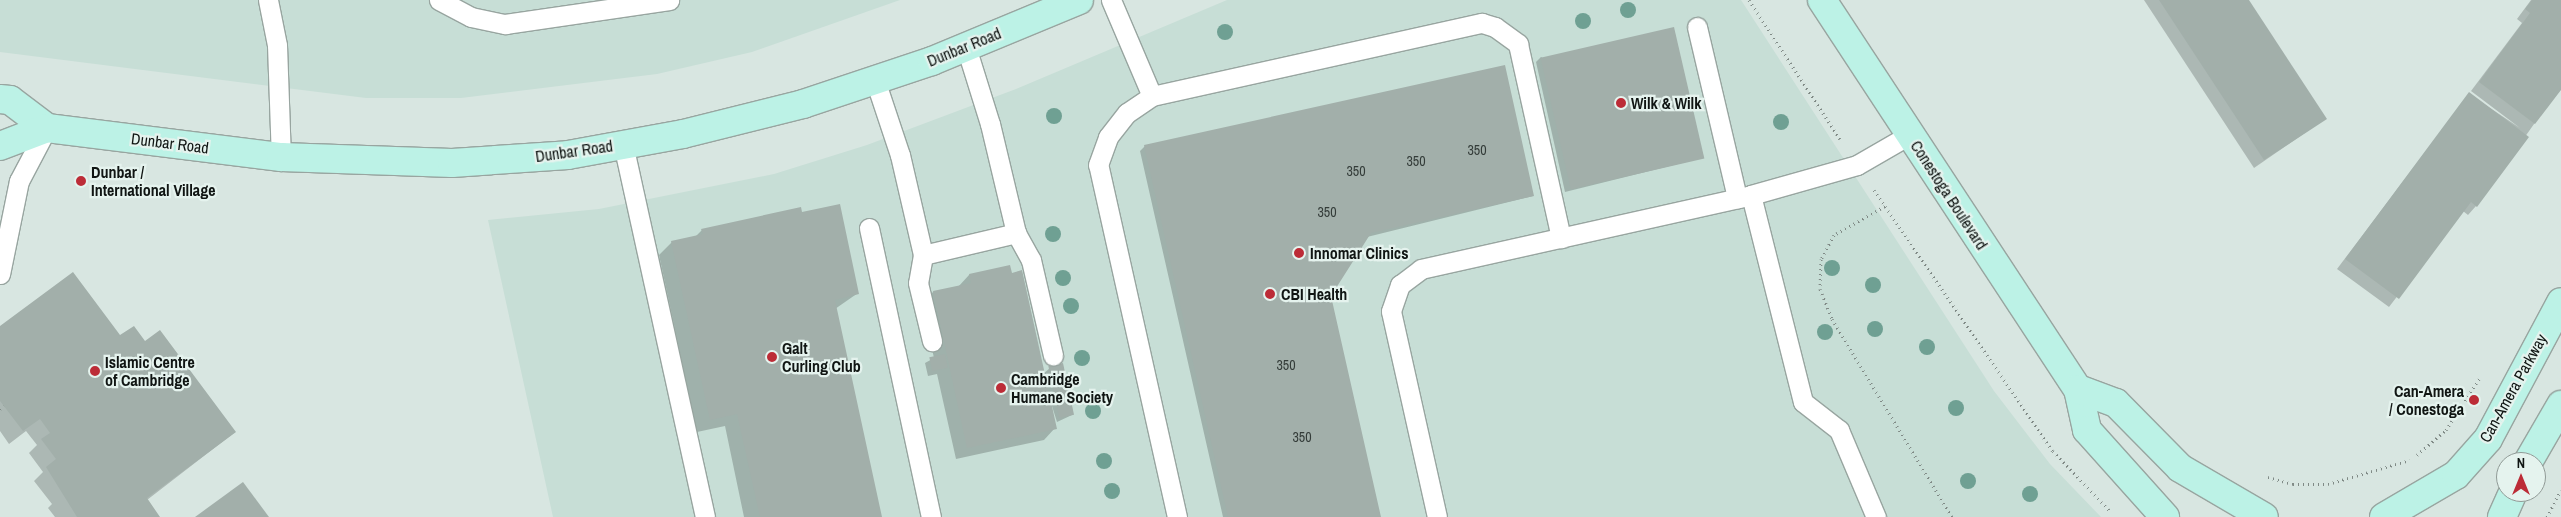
<!DOCTYPE html>
<html>
<head>
<meta charset="utf-8">
<style>
  body { margin:0 }
  #map { position:relative; width:2561px; height:517px; overflow:hidden; background:#d8e6e1; font-family:"Archivo Narrow",sans-serif }
  div>[style] { position:absolute }
  [style*='--x'] { left:calc(var(--x)*1px); top:calc(var(--y)*1px); width:calc(var(--w)*1px); rotate:calc(var(--a)*1deg) }
  .built>* { inset:0; background:#c7ded6 }
  .shadow>* { inset:0; background:#0003 }
  .building>* { inset:0; background:#a2afaa; transform-origin:0 0 }
  .path>* { height:3px; margin-top:-1.5px; transform-origin:0; background:repeating-linear-gradient(90deg,#808a86 0 1px,transparent 0 5px) }
  .roads { filter:drop-shadow(1px 0 #98a5a0) drop-shadow(-1px 0 #98a5a0) drop-shadow(0 1px #98a5a0) drop-shadow(0 -1px #98a5a0) }
  .lane>* { height:19px; margin:-9.5px; padding:0 9.5px; transform-origin:9.5px; border-radius:9.5px; background:#fff }
  .secondary>* { height:28px; margin:-14px; padding:0 14px; transform-origin:14px; border-radius:14px; background:#bcf2e6 }
  .trees>* { width:16px; height:16px; margin:-8px; border-radius:50%; background:#6fa093 }
  .dots>* { width:14px; height:14px; translate:-50% -50%; box-sizing:border-box; border:2px solid #e5f3ee; border-radius:50% }
  span { translate:-50% -50%; white-space:nowrap; text-align:center; line-height:1.15; -webkit-text-stroke:4.5px #e5f3ee; paint-order:stroke }
  .number-label { font-size:14px; color:#343c39 }
  .number-label span { -webkit-text-stroke-width:0 }
  .street-label { font-size:16px; color:#101513 }
  .poi-label { font-size:16px; color:#101513; font-weight:700 }
  .left { translate:0 -50%; text-align:left }
  .right { translate:-100% -50%; text-align:right }
  .north { position:absolute; left:2496px; top:452px; width:50px; height:50px; box-sizing:border-box; background:#e5f3ee; border:1px solid #909a96; border-radius:50%; rotate:0deg; font-size:14px; font-weight:700; line-height:20px; text-align:center; color:#101513 }
  .north::after { content:''; display:block; margin:auto; width:18px; height:22px; background:#bc2c37; clip-path:polygon(50% 0,100% 100%,50% 72%,0 100%) }
</style>
</head>
<body>
<div id="map">
  <div class="built">
    <div style="clip-path:polygon(0 0,900px 0,752px 52px,657px 74px,461px 98px,366px 98px,0 52px)"></div>
    <div style="clip-path:polygon(1227px 0,1741px 0,1994px 391px,2050px 464px,2101px 517px,553px 517px,488px 220px,599px 209px,774px 174px,867px 145px,1016px 89px)"></div>
  </div>
  <div class="shadow">
    <div style="clip-path:polygon(2144px 0,2247px 0,2325px 119px,2254px 168px)"></div>
    <div style="clip-path:polygon(2531px 0,2561px 0,2561px 86px,2476px 206px,2468px 215px,2463px 211px,2389px 307px,2337px 269px,2469px 94px,2520px 128px,2471px 91px,2522px 23px,2517px 19px)"></div>
    <div style="clip-path:polygon(1541px 57px,1702px 158px,1565px 192px,1536px 62px)"></div>
    <div style="clip-path:polygon(1145px 146px,1533px 196px,1367px 237px,1330px 296px,1380px 517px,1223px 517px,1140px 151px)"></div>
    <div style="clip-path:polygon(801px 213px,858px 293px,835px 309px,880px 517px,744px 517px,725px 426px,697px 432px,659px 255px,672px 242px,695px 237px,702px 230px)"></div>
    <div style="clip-path:polygon(1009px 267px,1043px 374px,1050px 368px,1072px 415px,1057px 422px,1047px 390px,1055px 428px,1044px 440px,956px 459px,937px 374px,928px 376px,925px 363px,934px 358px,922px 304px,933px 292px,958px 287px,969px 275px)"></div>
    <div style="clip-path:polygon(0 327px,145px 342px,235px 432px,147px 500px,159px 517px,55px 517px,48px 508px,52px 504px,34px 481px,43px 472px,29px 453px,37px 445px,26px 431px,9px 444px,0 431px)"></div>
  </div>
  <div class="building">
    <div style="clip-path:polygon(2159px 0,2249px 0,2327px 119px,2264px 160px)"></div>
    <div style="clip-path:polygon(2532px 0,2561px 0,2561px 90px,2535px 124px,2479px 82px,2530px 13px,2525px 9px)"></div>
    <div style="left:1674px;top:27px;width:135px;height:137px;rotate:77deg"></div>
    <div style="clip-path:polygon(1505px 65px,1534px 196px,1371px 233px,1331px 296px,1381px 517px,1228px 517px,1144px 145px)"></div>
    <div style="clip-path:polygon(2469px 92px,2529px 137px,2477px 207px,2471px 202px,2399px 299px,2345px 259px)"></div>
    <div style="clip-path:polygon(840px 204px,859px 294px,835px 300px,882px 517px,760px 517px,737px 414px,710px 420px,671px 241px,703px 234px,701px 229px,801px 207px,802px 212px)"></div>
    <div style="clip-path:polygon(1010px 265px,1012px 273px,1022px 270px,1057px 429px,967px 448px,933px 291px,971px 283px,969px 274px)"></div>
    <div style="clip-path:polygon(73px 272px,120px 335px,134px 326px,145px 341px,160px 330px,236px 432px,147px 498px,160px 517px,77px 517px,46px 467px,56px 459px,41px 439px,50px 433px,40px 419px,23px 431px,0 401px,0 326px)"></div>
    <div style="left:945px;top:354px;width:14px;height:16px;rotate:78deg"></div>
    <div style="left:1063px;top:363px;width:53px;height:15px;rotate:78deg"></div>
    <div style="clip-path:polygon(243px 482px,269px 517px,195px 517px)"></div>
  </div>
  <div class="path">
    <div style="--x:1749;--y:0;--w:166;--a:56.8"></div>
    <div style="--x:1874;--y:190;--w:316;--a:55.6"></div>
    <div style="--x:2053;--y:451;--w:83;--a:46.5"></div>
    <div style="--x:1885;--y:206;--w:59;--a:150.4"></div>
    <div style="--x:1834;--y:235;--w:27;--a:118"></div>
    <div style="--x:1821;--y:259;--w:30;--a:92"></div>
    <div style="--x:1820;--y:289;--w:32;--a:68"></div>
    <div style="--x:1832;--y:319;--w:232;--a:58.8"></div>
    <div style="--x:0;--y:409;--w:5;--a:-37"></div>
    <div style="--x:2417;--y:455;--w:38;--a:-41"></div>
    <div style="--x:2446;--y:430;--w:61;--a:-57.1"></div>
    <div style="--x:2268;--y:477;--w:26;--a:16"></div>
    <div style="--x:2293;--y:484;--w:35;--a:0"></div>
    <div style="--x:2328;--y:484;--w:85;--a:-16.3"></div>
    <div style="--x:2547;--y:517;--w:30;--a:-63"></div>
  </div>
  <div class="roads">
    <div class="lane">
      <div style="--x:268;--y:0;--w:46;--a:78.7"></div>
      <div style="--x:277;--y:45;--w:112;--a:88"></div>
      <div style="--x:439;--y:0;--w:36;--a:28"></div>
      <div style="--x:471;--y:17;--w:35;--a:12"></div>
      <div style="--x:505;--y:24;--w:166;--a:-8.3"></div>
      <div style="--x:1111;--y:0;--w:104;--a:66.9"></div>
      <div style="--x:1697;--y:27;--w:176;--a:76.8"></div>
      <div style="--x:875;--y:80;--w:79;--a:71.6"></div>
      <div style="--x:900;--y:155;--w:103;--a:77"></div>
      <div style="--x:923;--y:255;--w:96;--a:-13.3"></div>
      <div style="--x:1016;--y:233;--w:112;--a:-103.4"></div>
      <div style="--x:990;--y:124;--w:81;--a:-107.3"></div>
      <div style="--x:623;--y:144;--w:382;--a:77.6"></div>
      <div style="--x:1751;--y:195;--w:213;--a:75.9"></div>
      <div style="--x:1803;--y:402;--w:46;--a:37.9"></div>
      <div style="--x:1839;--y:430;--w:95;--a:67"></div>
      <div style="--x:869;--y:228;--w:296;--a:77.9"></div>
      <div style="--x:1016;--y:233;--w:31;--a:61"></div>
      <div style="--x:1031;--y:260;--w:98;--a:77"></div>
      <div style="--x:923;--y:255;--w:28;--a:100"></div>
      <div style="--x:918;--y:283;--w:60;--a:76.4"></div>
      <div style="--x:0;--y:274;--w:95;--a:-78.5"></div>
      <div style="--x:19;--y:181;--w:60;--a:-62.2"></div>
      <div style="--x:1177;--y:517;--w:361;--a:-102.6"></div>
      <div style="--x:1098;--y:165;--w:30;--a:-70"></div>
      <div style="--x:1108;--y:137;--w:31;--a:-52"></div>
      <div style="--x:1127;--y:113;--w:30;--a:-34"></div>
      <div style="--x:1152;--y:96;--w:338;--a:-12.5"></div>
      <div style="--x:1482;--y:23;--w:14;--a:17"></div>
      <div style="--x:1495;--y:27;--w:29;--a:36"></div>
      <div style="--x:1518;--y:44;--w:199;--a:77.5"></div>
      <div style="--x:1437;--y:517;--w:211;--a:-102.6"></div>
      <div style="--x:1391;--y:311;--w:28;--a:-71"></div>
      <div style="--x:1400;--y:285;--w:26;--a:-37"></div>
      <div style="--x:1421;--y:269;--w:338;--a:-12.6"></div>
      <div style="--x:1751;--y:195;--w:110;--a:-15.8"></div>
      <div style="--x:1857;--y:165;--w:60;--a:-30"></div>
    </div>
    <div class="secondary">
      <div style="--x:1822;--y:0;--w:466;--a:56.7"></div>
      <div style="--x:2078;--y:389;--w:42;--a:77.6"></div>
      <div style="--x:2087;--y:430;--w:117;--a:48.1"></div>
      <div style="--x:0;--y:99;--w:10;--a:6"></div>
      <div style="--x:10;--y:100;--w:46;--a:37.1"></div>
      <div style="--x:47;--y:128;--w:236;--a:7.1"></div>
      <div style="--x:281;--y:157;--w:171;--a:2"></div>
      <div style="--x:452;--y:163;--w:116;--a:-3.9"></div>
      <div style="--x:568;--y:155;--w:117;--a:-10.3"></div>
      <div style="--x:683;--y:134;--w:124;--a:-14"></div>
      <div style="--x:803;--y:104;--w:136;--a:-18.4"></div>
      <div style="--x:932;--y:61;--w:159;--a:-22.5"></div>
      <div style="--x:0;--y:146;--w:50;--a:-21"></div>
      <div style="--x:2078;--y:389;--w:40;--a:20.2"></div>
      <div style="--x:2116;--y:403;--w:91;--a:45.4"></div>
      <div style="--x:2180;--y:468;--w:97;--a:30.3"></div>
      <div style="--x:2528;--y:462;--w:66;--a:-59.9"></div>
      <div style="--x:2384;--y:517;--w:83;--a:-30.3"></div>
      <div style="--x:2456;--y:475;--w:48;--a:-48.4"></div>
      <div style="--x:2488;--y:439;--w:155;--a:-61.9"></div>
      <div style="--x:2502;--y:517;--w:27;--a:-66"></div>
    </div>
  </div>
  <div class="trees">
    <div style="left:1628px;top:10px"></div>
    <div style="left:1583px;top:21px"></div>
    <div style="left:1225px;top:32px"></div>
    <div style="left:1054px;top:116px"></div>
    <div style="left:1781px;top:122px"></div>
    <div style="left:1053px;top:234px"></div>
    <div style="left:1832px;top:268px"></div>
    <div style="left:1063px;top:278px"></div>
    <div style="left:1873px;top:285px"></div>
    <div style="left:1071px;top:306px"></div>
    <div style="left:1875px;top:329px"></div>
    <div style="left:1825px;top:332px"></div>
    <div style="left:1927px;top:347px"></div>
    <div style="left:1082px;top:358px"></div>
    <div style="left:1956px;top:408px"></div>
    <div style="left:1093px;top:411px"></div>
    <div style="left:1104px;top:461px"></div>
    <div style="left:1968px;top:481px"></div>
    <div style="left:1112px;top:491px"></div>
    <div style="left:2030px;top:494px"></div>
  </div>
  <div class="dots">
    <div style="left:1621px;top:103px;background:#bc2c37"></div>
    <div style="left:81px;top:181px;background:#bc2c37"></div>
    <div style="left:1299px;top:253px;background:#bc2c37"></div>
    <div style="left:1270px;top:294px;background:#bc2c37"></div>
    <div style="left:772px;top:357px;background:#bc2c37"></div>
    <div style="left:95px;top:371px;background:#bc2c37"></div>
    <div style="left:1001px;top:388px;background:#bc2c37"></div>
    <div style="left:2474px;top:400px;background:#bc2c37"></div>
  </div>
  <div class="number-label">
    <span style="left:1477px;top:150px">350</span>
    <span style="left:1416px;top:161px">350</span>
    <span style="left:1356px;top:171px">350</span>
    <span style="left:1327px;top:212px">350</span>
    <span style="left:1286px;top:365px">350</span>
    <span style="left:1302px;top:437px">350</span>
  </div>
  <div class="street-label">
    <span style="left:964px;top:47px;rotate:-22deg">Dunbar Road</span>
    <span style="left:170px;top:143px;rotate:7deg">Dunbar Road</span>
    <span style="left:574px;top:151px;rotate:-8deg">Dunbar Road</span>
    <span style="left:1949px;top:195px;rotate:57deg">Conestoga Boulevard</span>
    <span style="left:2513px;top:388px;rotate:-61deg">Can-Amera Parkway</span>
  </div>
  <div class="poi-label">
    <span class="left" style="left:1631px;top:103px">Wilk &amp; Wilk</span>
    <span class="left" style="left:91px;top:181px">Dunbar /<br>International Village</span>
    <span class="left" style="left:1310px;top:253px">Innomar Clinics</span>
    <span class="left" style="left:1281px;top:294px">CBI Health</span>
    <span class="left" style="left:782px;top:357px">Galt<br>Curling Club</span>
    <span class="left" style="left:105px;top:371px">Islamic Centre<br>of Cambridge</span>
    <span class="left" style="left:1011px;top:388px">Cambridge<br>Humane Society</span>
    <span class="right" style="left:2464px;top:400px">Can-Amera<br>/ Conestoga</span>
  </div>
  <div class="north">N</div>
</div>
</body>
</html>
